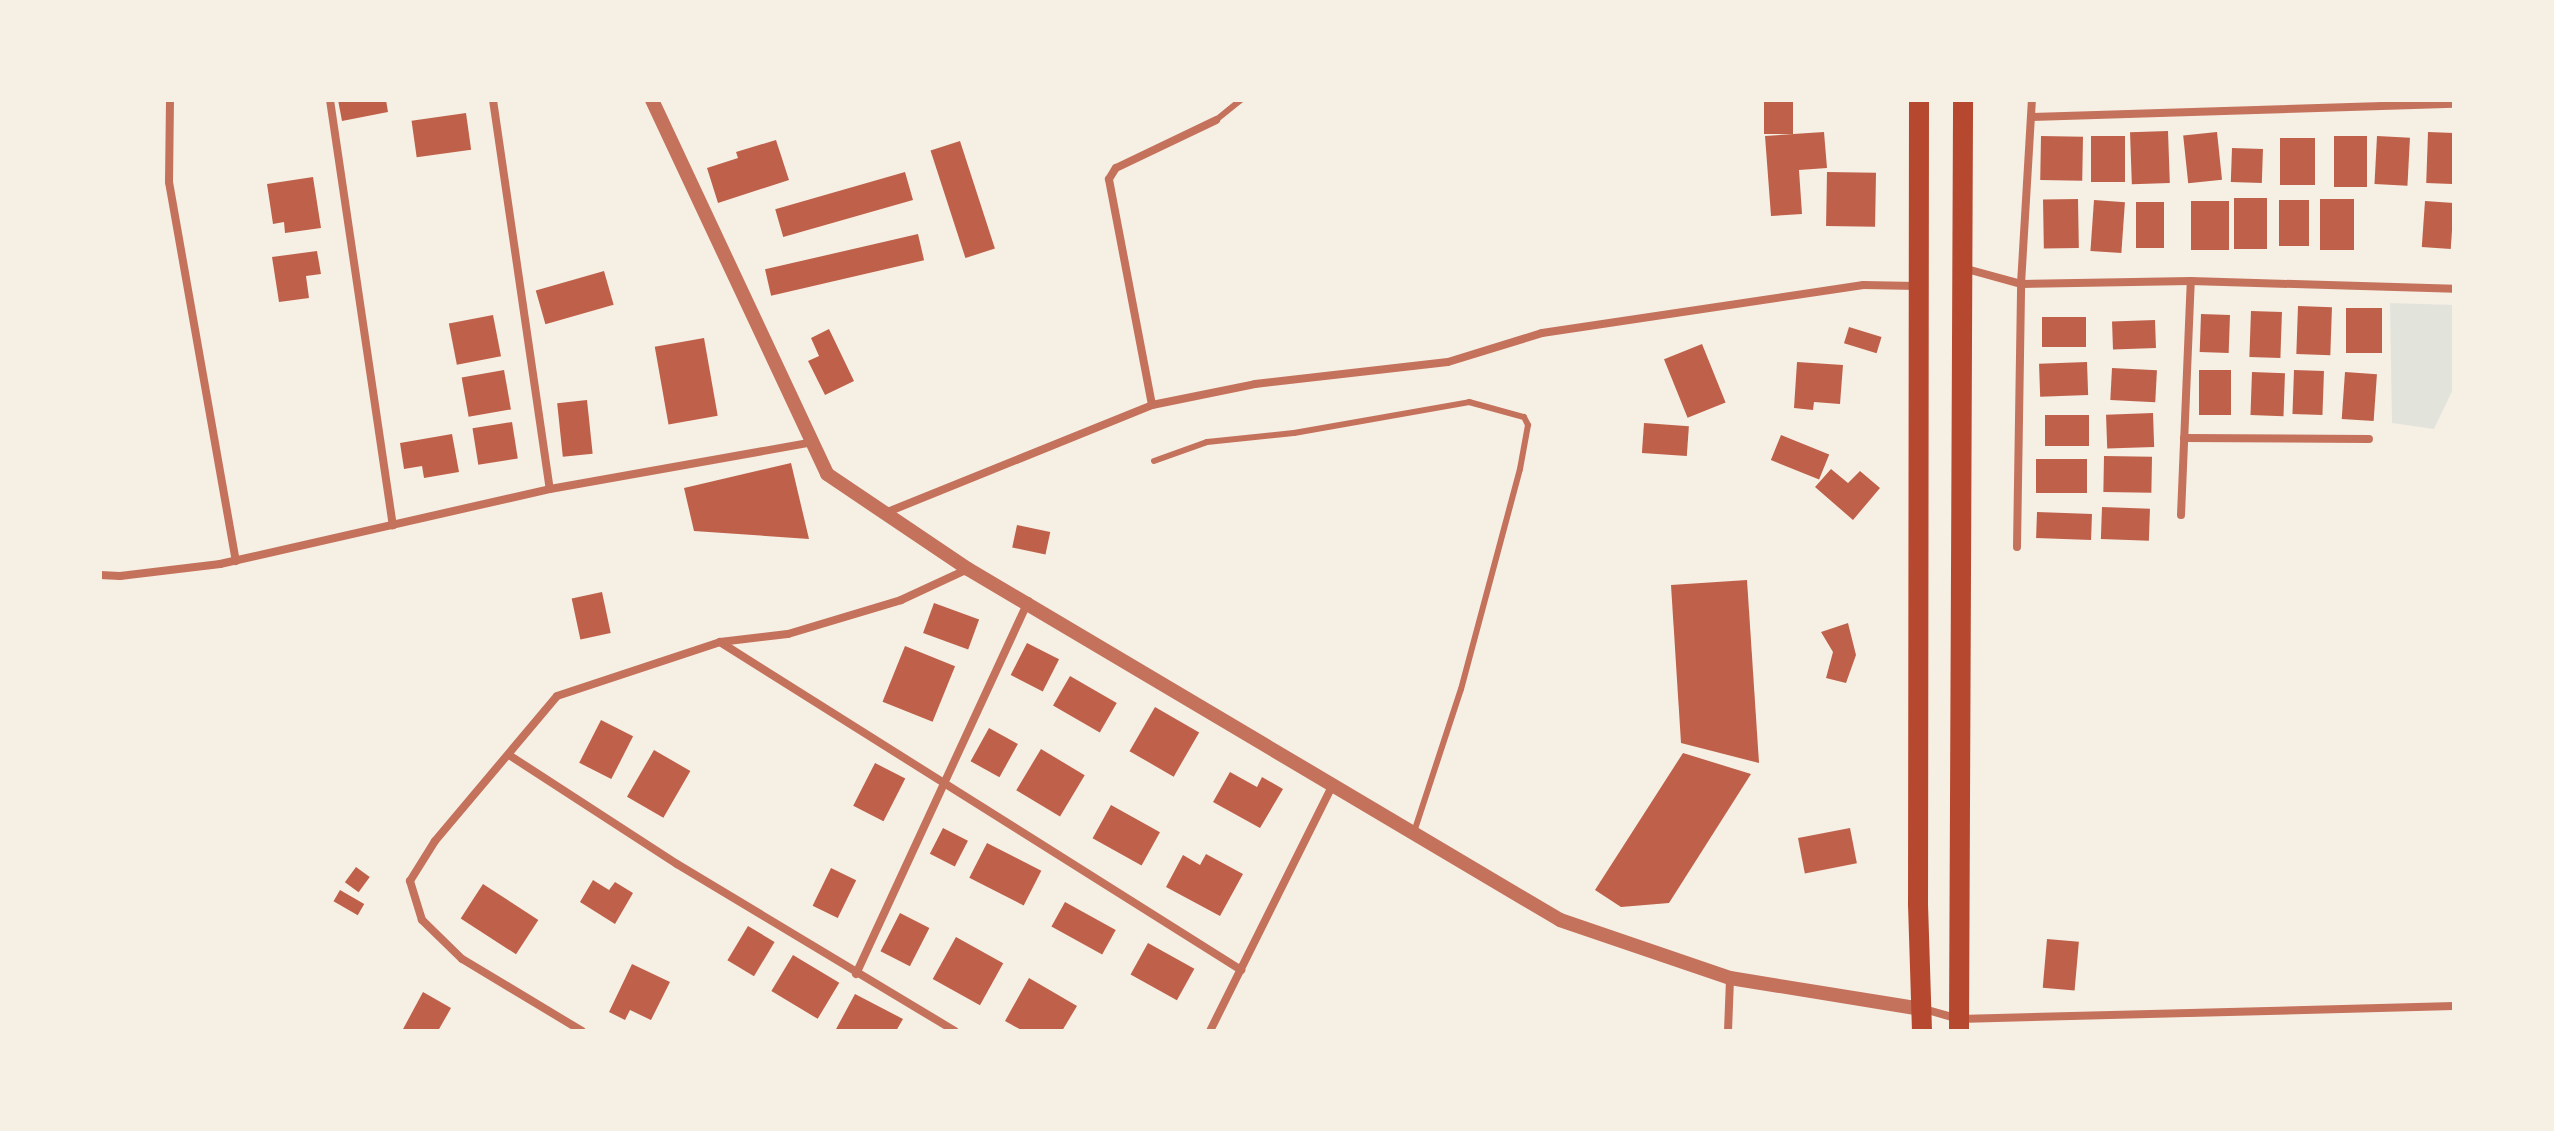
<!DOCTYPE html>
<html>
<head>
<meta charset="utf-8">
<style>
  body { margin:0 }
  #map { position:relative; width:2554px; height:1131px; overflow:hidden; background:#f6efe4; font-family:"Golos Text",sans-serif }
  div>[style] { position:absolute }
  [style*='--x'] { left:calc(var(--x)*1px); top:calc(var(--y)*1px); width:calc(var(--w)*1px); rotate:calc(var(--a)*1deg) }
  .green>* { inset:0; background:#e2e4dc }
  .building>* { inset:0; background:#bf614a; transform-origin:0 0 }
  .service>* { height:6px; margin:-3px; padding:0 3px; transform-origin:3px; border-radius:3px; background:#c5725c }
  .minor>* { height:8px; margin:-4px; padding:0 4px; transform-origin:4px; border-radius:4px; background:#c5725c }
  .tertiary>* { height:14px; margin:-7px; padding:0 7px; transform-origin:7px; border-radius:7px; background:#c5725c }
  .primary>* { height:20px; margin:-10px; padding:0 10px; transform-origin:10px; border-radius:10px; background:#b5482f }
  span { translate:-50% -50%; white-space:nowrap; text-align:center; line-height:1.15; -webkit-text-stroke:8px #f6efe4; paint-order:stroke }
  .frame { position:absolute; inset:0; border:102px solid #f6efe4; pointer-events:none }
</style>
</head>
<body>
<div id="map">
  <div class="green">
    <div style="clip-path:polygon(2390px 303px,2454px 305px,2454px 387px,2434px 429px,2392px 423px)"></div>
  </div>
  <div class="building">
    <div style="clip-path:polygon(338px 100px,386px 100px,388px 112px,342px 121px)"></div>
    <div style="left:1764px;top:100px;width:29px;height:34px"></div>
    <div style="left:466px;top:113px;width:37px;height:55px;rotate:82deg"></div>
    <div style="left:2168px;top:131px;width:52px;height:38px;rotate:88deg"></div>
    <div style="clip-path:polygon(1824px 132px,1827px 168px,1799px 170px,1802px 214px,1771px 216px,1765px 136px)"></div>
    <div style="left:2217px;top:132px;width:48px;height:34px;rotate:84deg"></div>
    <div style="left:2428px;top:132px;width:26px;height:51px;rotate:2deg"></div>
    <div style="left:2041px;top:136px;width:42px;height:44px;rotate:1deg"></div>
    <div style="left:2091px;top:136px;width:34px;height:46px"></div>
    <div style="left:2334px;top:136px;width:33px;height:51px"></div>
    <div style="left:2377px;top:136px;width:33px;height:48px;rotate:3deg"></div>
    <div style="left:2280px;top:138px;width:35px;height:47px"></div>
    <div style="clip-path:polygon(776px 140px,789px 180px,718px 203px,707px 168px,738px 158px,736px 152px)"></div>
    <div style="left:960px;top:141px;width:113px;height:31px;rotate:72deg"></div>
    <div style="left:2232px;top:148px;width:31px;height:34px;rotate:2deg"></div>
    <div style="left:905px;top:172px;width:29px;height:135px;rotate:74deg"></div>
    <div style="left:1827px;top:172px;width:49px;height:54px;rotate:1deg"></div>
    <div style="clip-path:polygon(313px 177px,321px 228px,285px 233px,284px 222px,273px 224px,267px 184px)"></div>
    <div style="left:2234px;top:198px;width:33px;height:51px"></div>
    <div style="left:2078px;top:199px;width:49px;height:35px;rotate:89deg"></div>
    <div style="left:2320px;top:199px;width:34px;height:51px"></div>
    <div style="left:2094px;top:200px;width:31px;height:51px;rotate:4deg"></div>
    <div style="left:2279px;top:200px;width:30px;height:46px"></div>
    <div style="left:2191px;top:201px;width:38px;height:49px"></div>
    <div style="left:2425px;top:201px;width:29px;height:46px;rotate:4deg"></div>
    <div style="left:2136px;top:202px;width:28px;height:46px"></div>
    <div style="left:918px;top:234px;width:27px;height:157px;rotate:77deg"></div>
    <div style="clip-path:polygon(317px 251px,321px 274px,306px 276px,309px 298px,279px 302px,272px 257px)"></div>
    <div style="left:604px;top:271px;width:35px;height:71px;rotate:74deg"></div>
    <div style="left:2298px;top:306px;width:34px;height:48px;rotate:2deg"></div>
    <div style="left:2382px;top:308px;width:45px;height:36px;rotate:90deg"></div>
    <div style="left:2251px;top:311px;width:31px;height:46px;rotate:2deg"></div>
    <div style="left:2201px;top:314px;width:29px;height:38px;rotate:2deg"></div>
    <div style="left:493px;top:315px;width:42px;height:45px;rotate:79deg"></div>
    <div style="left:2042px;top:317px;width:44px;height:30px"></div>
    <div style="left:2155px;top:320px;width:28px;height:43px;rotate:88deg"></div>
    <div style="left:1849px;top:327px;width:34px;height:17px;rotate:17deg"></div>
    <div style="clip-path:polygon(829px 329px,854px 381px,825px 395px,808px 361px,819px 356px,811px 338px)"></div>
    <div style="left:704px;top:338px;width:79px;height:50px;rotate:80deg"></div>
    <div style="left:1702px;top:344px;width:63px;height:41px;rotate:68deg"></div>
    <div style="clip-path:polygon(1797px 362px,1843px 365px,1840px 404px,1814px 402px,1813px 410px,1794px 408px)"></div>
    <div style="left:2087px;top:362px;width:33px;height:48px;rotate:88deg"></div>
    <div style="left:2112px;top:368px;width:45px;height:32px;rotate:3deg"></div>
    <div style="left:504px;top:370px;width:40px;height:43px;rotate:80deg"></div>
    <div style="left:2199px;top:370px;width:32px;height:45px"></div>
    <div style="left:2294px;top:370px;width:30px;height:44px;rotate:2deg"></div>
    <div style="left:2252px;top:372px;width:33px;height:43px;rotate:2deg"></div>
    <div style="left:2345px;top:372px;width:32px;height:47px;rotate:4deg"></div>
    <div style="left:587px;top:400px;width:54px;height:30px;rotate:84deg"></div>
    <div style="left:2153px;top:413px;width:34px;height:47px;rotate:88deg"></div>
    <div style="left:2089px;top:415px;width:31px;height:44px;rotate:90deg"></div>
    <div style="left:512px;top:422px;width:37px;height:40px;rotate:81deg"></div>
    <div style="left:1644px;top:423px;width:45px;height:30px;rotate:4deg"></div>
    <div style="clip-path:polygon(452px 434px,459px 472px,424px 478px,422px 466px,404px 469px,400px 443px)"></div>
    <div style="left:1781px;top:435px;width:52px;height:27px;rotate:22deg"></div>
    <div style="left:2104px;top:456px;width:48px;height:36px;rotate:1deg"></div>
    <div style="left:2036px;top:459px;width:51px;height:34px"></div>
    <div style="clip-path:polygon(791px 463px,809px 539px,694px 531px,684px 488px)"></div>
    <div style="clip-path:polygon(1831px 469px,1848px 483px,1860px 471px,1880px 488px,1853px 520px,1815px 487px)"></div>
    <div style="left:2102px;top:507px;width:48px;height:32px;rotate:2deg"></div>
    <div style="left:2037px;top:512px;width:55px;height:26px;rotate:2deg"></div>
    <div style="left:1017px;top:525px;width:34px;height:23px;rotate:12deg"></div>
    <div style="clip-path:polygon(1747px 580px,1759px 763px,1681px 743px,1671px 585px)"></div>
    <div style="left:602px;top:592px;width:42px;height:31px;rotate:78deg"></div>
    <div style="left:934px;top:603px;width:48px;height:32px;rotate:20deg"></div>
    <div style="clip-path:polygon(1848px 623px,1856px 655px,1846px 683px,1826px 678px,1833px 652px,1821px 632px)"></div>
    <div style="left:1027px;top:643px;width:36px;height:36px;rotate:27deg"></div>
    <div style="left:905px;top:646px;width:54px;height:60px;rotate:22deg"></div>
    <div style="left:1070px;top:676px;width:54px;height:34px;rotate:30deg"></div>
    <div style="left:1155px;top:707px;width:51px;height:51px;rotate:30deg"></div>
    <div style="left:601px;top:720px;width:36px;height:48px;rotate:27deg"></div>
    <div style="left:989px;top:728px;width:33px;height:38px;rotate:29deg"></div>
    <div style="left:1041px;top:749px;width:51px;height:48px;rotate:31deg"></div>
    <div style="left:654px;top:750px;width:42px;height:54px;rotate:30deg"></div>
    <div style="clip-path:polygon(1683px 753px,1751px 774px,1669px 903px,1621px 907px,1595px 890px)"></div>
    <div style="left:875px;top:763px;width:34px;height:48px;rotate:27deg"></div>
    <div style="clip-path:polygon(1230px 772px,1257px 787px,1262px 777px,1283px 789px,1260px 828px,1213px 802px)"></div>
    <div style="left:1111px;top:805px;width:56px;height:38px;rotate:29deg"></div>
    <div style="left:943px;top:828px;width:28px;height:29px;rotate:27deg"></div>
    <div style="left:1850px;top:828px;width:36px;height:53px;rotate:79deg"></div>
    <div style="left:987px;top:843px;width:61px;height:39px;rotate:27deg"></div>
    <div style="clip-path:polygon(1206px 854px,1243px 874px,1220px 916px,1166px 887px,1183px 855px,1200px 865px)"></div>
    <div style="left:356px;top:867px;width:17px;height:19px;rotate:36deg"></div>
    <div style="left:831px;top:868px;width:28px;height:42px;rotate:26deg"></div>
    <div style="clip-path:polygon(593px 880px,609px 890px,615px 882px,633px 893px,615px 924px,580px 902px)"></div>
    <div style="left:483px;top:884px;width:66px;height:41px;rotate:33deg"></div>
    <div style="left:340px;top:890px;width:28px;height:13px;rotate:30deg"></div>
    <div style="left:1065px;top:902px;width:58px;height:28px;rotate:29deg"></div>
    <div style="left:900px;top:913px;width:33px;height:43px;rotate:27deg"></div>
    <div style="left:748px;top:926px;width:31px;height:40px;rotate:31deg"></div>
    <div style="left:956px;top:937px;width:54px;height:48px;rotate:29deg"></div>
    <div style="left:2047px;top:939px;width:32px;height:49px;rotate:5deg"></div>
    <div style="left:1148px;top:943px;width:53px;height:36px;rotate:29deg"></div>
    <div style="left:793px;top:955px;width:54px;height:42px;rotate:31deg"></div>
    <div style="clip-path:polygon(632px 964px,670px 982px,651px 1020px,630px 1010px,625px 1020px,609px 1012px)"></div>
    <div style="clip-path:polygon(1029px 978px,1077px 1006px,1062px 1031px,1023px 1031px,1005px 1021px)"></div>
    <div style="clip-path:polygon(423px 992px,451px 1008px,438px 1031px,402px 1031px)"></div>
    <div style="clip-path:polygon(855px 994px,903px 1019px,896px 1031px,835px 1031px)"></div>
  </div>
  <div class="service">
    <div style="--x:1216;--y:120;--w:32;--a:-39"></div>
    <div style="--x:1154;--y:461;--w:56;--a:-19.7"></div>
    <div style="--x:1207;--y:442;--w:87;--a:-5.9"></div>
    <div style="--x:1294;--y:433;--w:178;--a:-10"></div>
    <div style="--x:1469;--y:402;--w:57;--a:15.3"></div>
    <div style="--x:1524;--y:417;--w:9;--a:63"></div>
    <div style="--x:1528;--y:425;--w:45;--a:100.3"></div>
    <div style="--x:1520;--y:469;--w:228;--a:105"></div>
    <div style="--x:1461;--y:689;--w:151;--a:108.2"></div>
  </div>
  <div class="minor">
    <div style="--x:170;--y:100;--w:82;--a:90.7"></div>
    <div style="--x:169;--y:182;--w:385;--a:80"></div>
    <div style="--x:330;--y:100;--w:430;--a:81.6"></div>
    <div style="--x:493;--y:100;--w:393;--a:81.7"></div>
    <div style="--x:2032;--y:117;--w:422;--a:-1.8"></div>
    <div style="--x:1963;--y:268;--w:60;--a:15.4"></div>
    <div style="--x:2021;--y:284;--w:170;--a:-1"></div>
    <div style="--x:2191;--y:281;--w:263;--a:1.7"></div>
    <div style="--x:1152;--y:405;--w:230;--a:-100.8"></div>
    <div style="--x:1109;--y:179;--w:13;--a:-58"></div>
    <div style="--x:1116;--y:168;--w:111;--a:-25.6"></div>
    <div style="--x:2184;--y:438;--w:185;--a:0.3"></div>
    <div style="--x:885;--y:513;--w:288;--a:-22"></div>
    <div style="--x:1152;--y:405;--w:105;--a:-11.5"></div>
    <div style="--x:1255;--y:384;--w:194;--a:-6.5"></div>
    <div style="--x:1448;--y:362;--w:98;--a:-17.1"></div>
    <div style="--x:1542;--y:333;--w:325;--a:-8.5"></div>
    <div style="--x:1863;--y:285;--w:54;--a:1.1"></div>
    <div style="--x:2181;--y:515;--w:234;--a:-87.6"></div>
    <div style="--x:2017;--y:547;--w:263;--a:-89.1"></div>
    <div style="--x:2021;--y:284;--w:184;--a:-86.6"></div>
    <div style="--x:100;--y:575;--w:20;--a:3"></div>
    <div style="--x:120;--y:576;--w:101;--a:-6.8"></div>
    <div style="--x:220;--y:564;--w:338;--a:-12.8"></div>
    <div style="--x:550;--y:489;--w:267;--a:-10.1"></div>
    <div style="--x:720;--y:642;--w:616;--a:32.19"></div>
    <div style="--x:509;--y:755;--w:200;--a:33"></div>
    <div style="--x:677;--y:864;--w:324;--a:31"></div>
    <div style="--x:856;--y:974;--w:411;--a:-65.2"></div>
    <div style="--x:1924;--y:1009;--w:36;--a:16"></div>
    <div style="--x:1959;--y:1019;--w:495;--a:-1.5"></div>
    <div style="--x:582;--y:1031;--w:140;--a:-149"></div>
    <div style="--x:462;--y:959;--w:56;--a:-135.7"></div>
    <div style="--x:422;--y:920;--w:41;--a:-107.1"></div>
    <div style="--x:410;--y:881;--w:47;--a:-58"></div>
    <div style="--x:435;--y:841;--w:189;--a:-49.9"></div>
    <div style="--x:557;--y:696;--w:172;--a:-18.3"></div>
    <div style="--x:720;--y:642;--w:68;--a:-6.7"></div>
    <div style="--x:788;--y:634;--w:118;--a:-16.7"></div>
    <div style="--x:901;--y:600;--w:74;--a:-24.8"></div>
    <div style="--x:1210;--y:1031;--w:276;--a:-63.5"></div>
    <div style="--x:1728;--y:1031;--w:53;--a:-87.8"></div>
  </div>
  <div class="tertiary">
    <div style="--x:652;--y:100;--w:413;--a:64.9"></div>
    <div style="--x:827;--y:474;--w:170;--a:34"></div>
    <div style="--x:968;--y:569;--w:688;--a:30.66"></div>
    <div style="--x:1560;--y:920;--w:180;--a:18.8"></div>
    <div style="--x:1730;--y:978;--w:194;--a:9.2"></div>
  </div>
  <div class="primary">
    <div style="--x:1919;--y:100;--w:804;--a:90.07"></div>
    <div style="--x:1918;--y:904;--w:127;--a:88.2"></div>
    <div style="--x:1959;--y:1031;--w:931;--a:-89.75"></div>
  </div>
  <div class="frame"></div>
</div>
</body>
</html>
